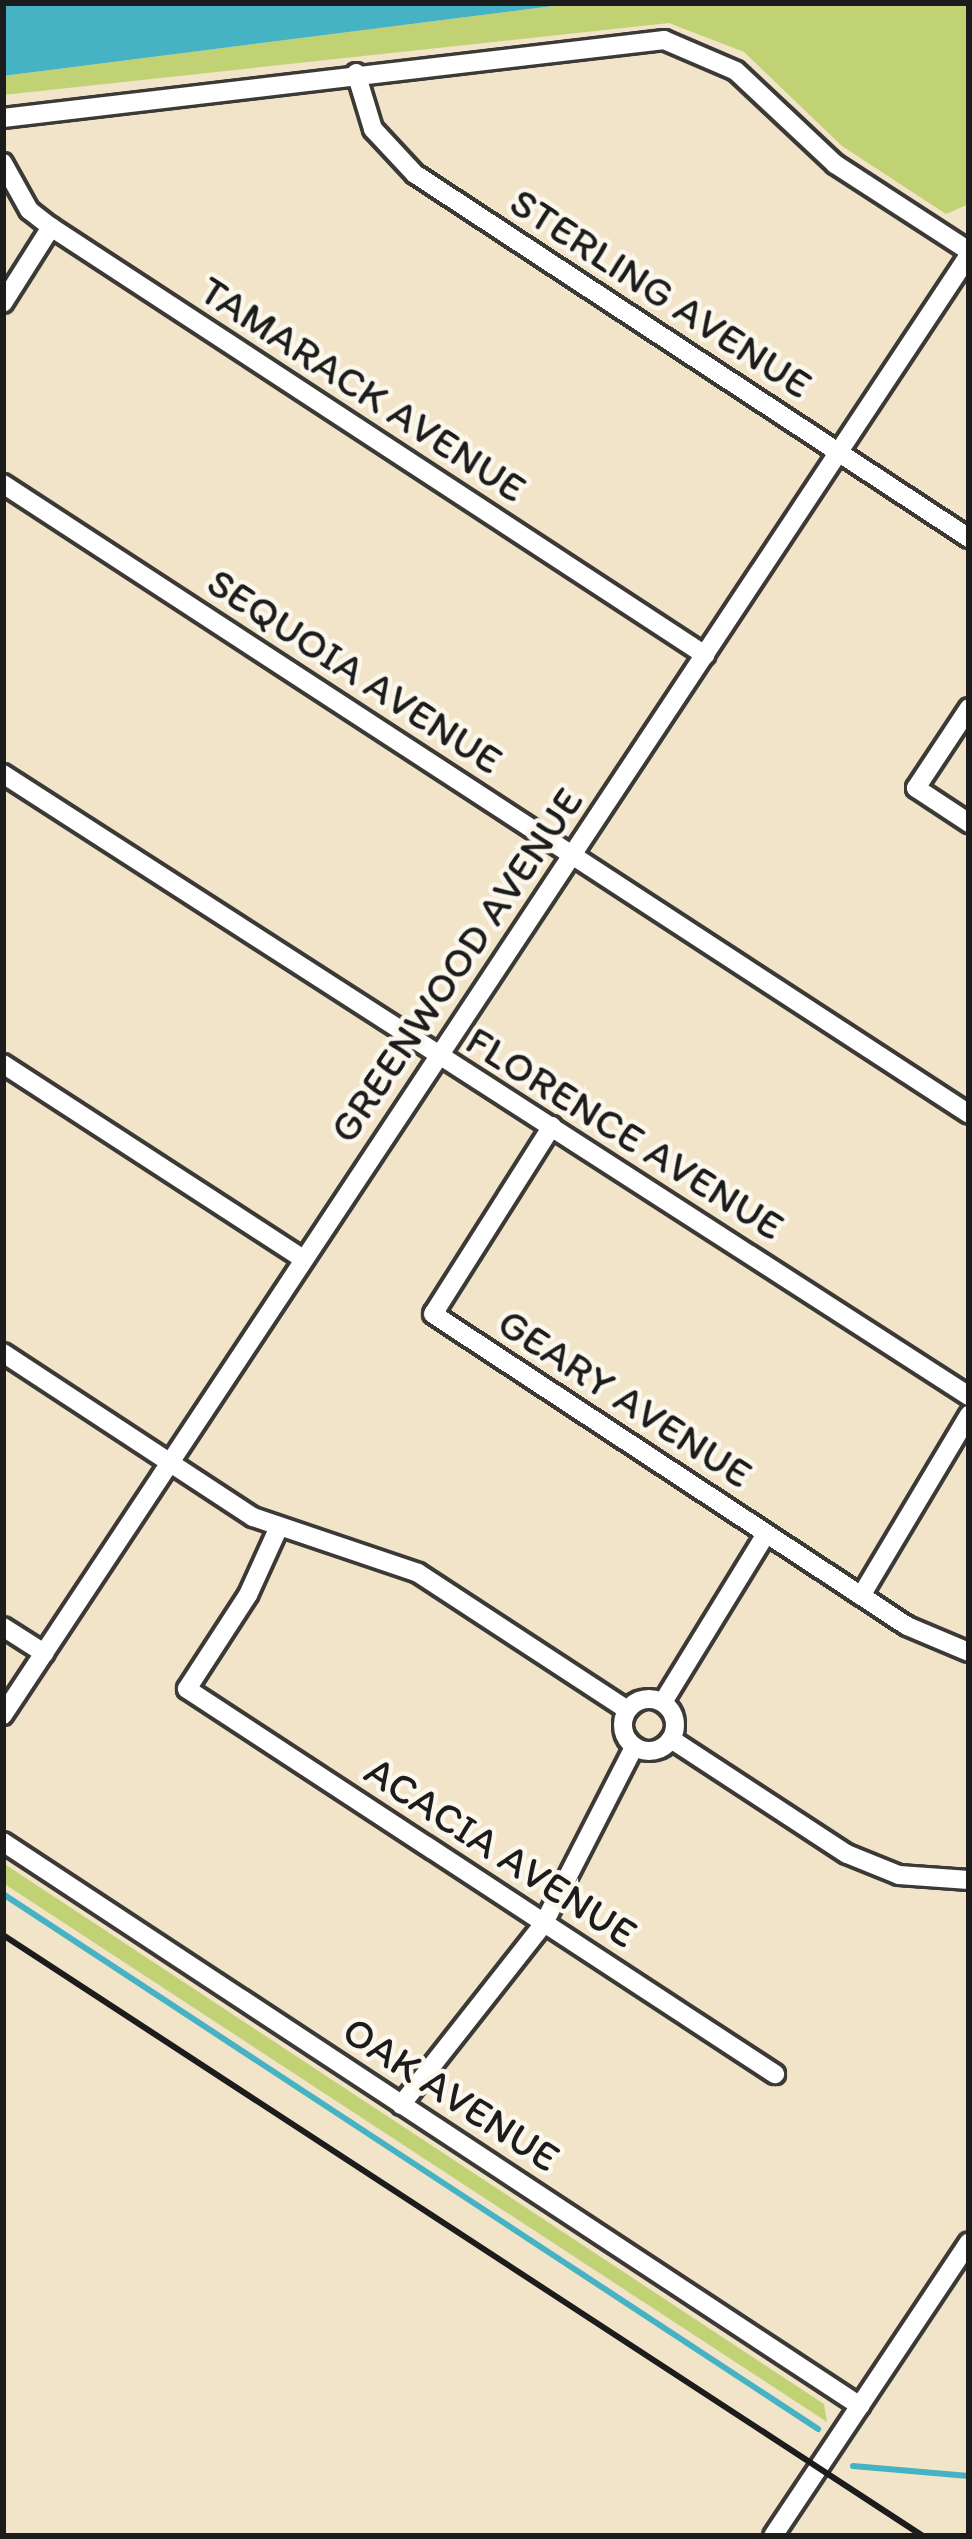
<!DOCTYPE html>
<html>
<head>
<meta charset="utf-8">
<style>
  body { margin:0 }
  #map { position:relative; width:972px; height:2539px; overflow:hidden; background:#f2e4c9; font-family:Itim,sans-serif }
  div>[style] { position:absolute }
  [style*='--x'] { left:calc(var(--x)*1px); top:calc(var(--y)*1px); width:calc(var(--w)*1px); rotate:calc(var(--a)*1deg) }
  .green>* { inset:0; background:#c1d274 }
  .water>* { inset:0; background:#46b3c4 }
  .stream>* { height:6px; margin:-3px; padding:0 3px; transform-origin:3px; border-radius:3px; background:#46b3c4 }
  .roads { filter:drop-shadow(3px 0 #3c3a36) drop-shadow(-3px 0 #3c3a36) drop-shadow(0 3px #3c3a36) drop-shadow(0 -3px #3c3a36) }
  .minor>* { height:18px; margin:-9px; padding:0 9px; transform-origin:9px; border-radius:9px; background:#fff }
  .minor>.ring { margin:-9px; padding:0; box-sizing:content-box; background:none; border:18px solid #fff; border-radius:50% }
  .rail>* { height:6px; margin:-3px; padding:0 3px; transform-origin:3px; border-radius:3px; background:#1c1c1c }
  span { translate:-50% -50%; white-space:nowrap; text-align:center; line-height:1.15; -webkit-text-stroke:9px #fbf7ec; paint-order:stroke }
  .street-label { font-size:42px; color:#1c1c1c }
  .frame { position:absolute; inset:0; border:6px solid #1c1c1c; pointer-events:none }
</style>
</head>
<body>
<div id="map">
  <div class="green">
    <div style="clip-path:polygon(576px 3px,969px 3px,969px 204px,946px 214px,842px 146px,744px 52px,669px 23px,3px 95px,3px 76px)"></div>
    <div style="clip-path:polygon(3px 1863px,824px 2404px,827px 2422px,3px 1883px)"></div>
  </div>
  <div class="water">
    <div style="clip-path:polygon(3px 3px,576px 3px,3px 76px)"></div>
  </div>
  <div class="stream">
    <div style="--x:3;--y:1894;--w:975;--a:33.28"></div>
    <div style="--x:853;--y:2466;--w:116;--a:4.9"></div>
  </div>
  <div class="roads">
    <div class="minor">
      <div style="--x:356;--y:73;--w:59;--a:73.1"></div>
      <div style="--x:373;--y:129;--w:62;--a:47"></div>
      <div style="--x:415;--y:174;--w:663;--a:33.31"></div>
      <div style="--x:3;--y:118;--w:666;--a:-6.73"></div>
      <div style="--x:664;--y:40;--w:78;--a:23.3"></div>
      <div style="--x:736;--y:71;--w:136;--a:43.2"></div>
      <div style="--x:835;--y:164;--w:160;--a:33"></div>
      <div style="--x:3;--y:163;--w:54;--a:61"></div>
      <div style="--x:29;--y:210;--w:28;--a:38"></div>
      <div style="--x:51;--y:227;--w:782;--a:33.2"></div>
      <div style="--x:3;--y:303;--w:90;--a:-57.7"></div>
      <div style="--x:3;--y:484;--w:1153;--a:33.11"></div>
      <div style="--x:969;--y:708;--w:96;--a:123.5"></div>
      <div style="--x:916;--y:788;--w:64;--a:33.4"></div>
      <div style="--x:3;--y:774;--w:1149;--a:32.78"></div>
      <div style="--x:3;--y:1064;--w:358;--a:33"></div>
      <div style="--x:552;--y:1126;--w:222;--a:122.3"></div>
      <div style="--x:433;--y:1314;--w:567;--a:33.35"></div>
      <div style="--x:907;--y:1626;--w:67;--a:22.8"></div>
      <div style="--x:3;--y:1353;--w:299;--a:33.3"></div>
      <div style="--x:253;--y:1517;--w:174;--a:18.7"></div>
      <div style="--x:418;--y:1573;--w:250;--a:33.2"></div>
      <div style="--x:278;--y:1529;--w:72;--a:114.4"></div>
      <div style="--x:248;--y:1595;--w:112;--a:123"></div>
      <div style="--x:187;--y:1689;--w:703;--a:33.22"></div>
      <div style="--x:861;--y:1596;--w:211;--a:-59.2"></div>
      <div style="--x:3;--y:1627;--w:49;--a:32.4"></div>
      <div class="ring" style="left:623px;top:1699px;width:34px;height:34px"></div>
      <div style="--x:663;--y:1702;--w:197;--a:-58.5"></div>
      <div style="--x:3;--y:1715;--w:1751;--a:-56.51"></div>
      <div style="--x:671;--y:1739;--w:210;--a:33.2"></div>
      <div style="--x:847;--y:1854;--w:56;--a:22"></div>
      <div style="--x:899;--y:1875;--w:70;--a:4.1"></div>
      <div style="--x:3;--y:1842;--w:1026;--a:33.35"></div>
      <div style="--x:401;--y:2105;--w:231;--a:-51.8"></div>
      <div style="--x:544;--y:1923;--w:198;--a:-62.9"></div>
      <div style="--x:773;--y:2536;--w:353;--a:-56.3"></div>
    </div>
  </div>
  <div class="rail">
    <div style="--x:3;--y:1935;--w:1099;--a:33.16"></div>
  </div>
  <div class="street-label">
    <span style="left:661px;top:293px;rotate:33deg">STERLING AVENUE</span>
    <span style="left:363px;top:389px;rotate:33deg">TAMARACK AVENUE</span>
    <span style="left:355px;top:671px;rotate:33deg">SEQUOIA AVENUE</span>
    <span style="left:456px;top:965px;rotate:-56deg">GREENWOOD AVENUE</span>
    <span style="left:625px;top:1133px;rotate:32deg">FLORENCE AVENUE</span>
    <span style="left:625px;top:1398px;rotate:33deg">GEARY AVENUE</span>
    <span style="left:501px;top:1852px;rotate:33deg">ACACIA AVENUE</span>
    <span style="left:451px;top:2094px;rotate:33deg">OAK AVENUE</span>
  </div>
  <div class="frame"></div>
</div>
</body>
</html>
